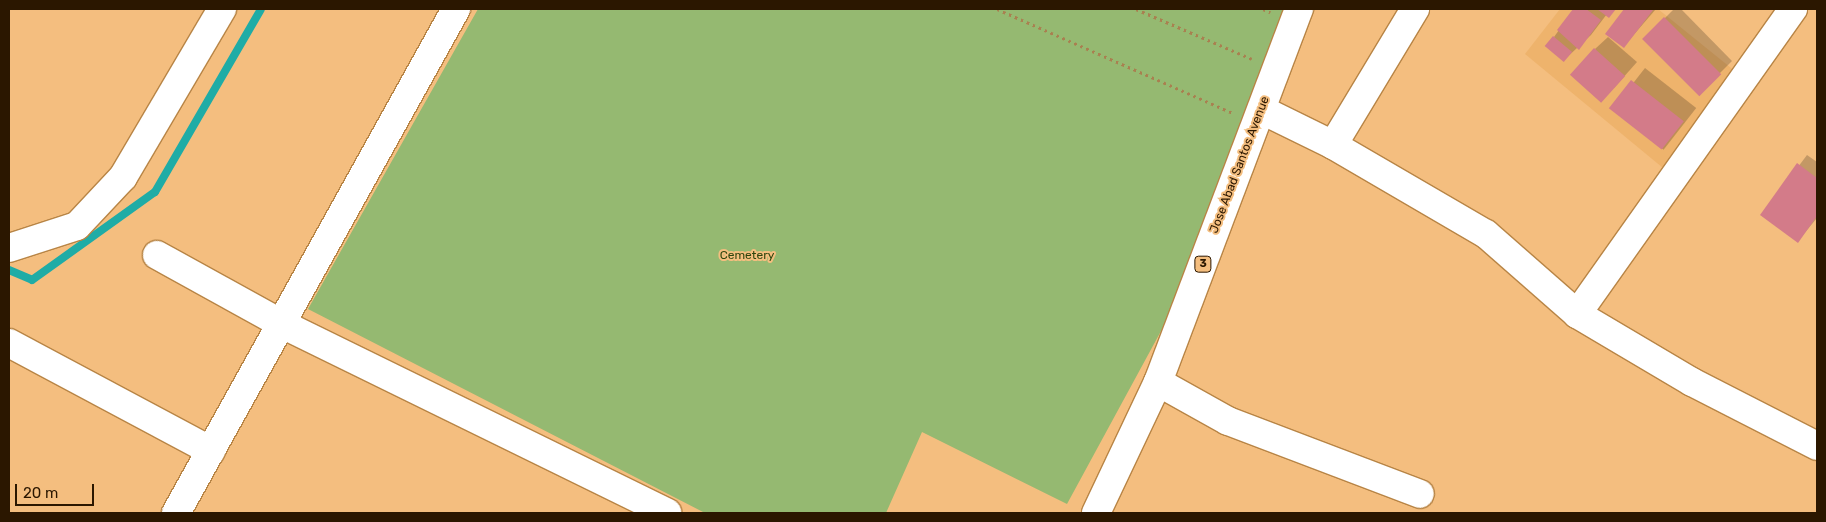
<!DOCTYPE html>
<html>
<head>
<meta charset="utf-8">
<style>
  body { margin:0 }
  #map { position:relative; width:1826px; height:522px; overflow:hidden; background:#f4be7f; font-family:Rubik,sans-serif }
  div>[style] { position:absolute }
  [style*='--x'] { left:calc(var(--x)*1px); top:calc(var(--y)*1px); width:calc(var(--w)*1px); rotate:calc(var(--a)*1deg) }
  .built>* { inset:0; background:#eeb36c }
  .green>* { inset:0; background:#95b971 }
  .shadow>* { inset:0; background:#0003; transform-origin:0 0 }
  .stream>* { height:8px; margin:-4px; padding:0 4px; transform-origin:4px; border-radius:4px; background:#1faca6 }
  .building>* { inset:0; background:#d37b89; transform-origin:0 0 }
  .path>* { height:3px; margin-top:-1.5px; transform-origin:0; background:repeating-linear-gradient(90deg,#a98050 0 2.5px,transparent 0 6.5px) }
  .roads { filter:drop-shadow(1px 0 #b88546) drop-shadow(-1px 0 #b88546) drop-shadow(0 1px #b88546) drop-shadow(0 -1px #b88546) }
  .minor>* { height:28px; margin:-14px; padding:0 14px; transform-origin:14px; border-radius:14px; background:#fff }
  .highway>* { height:28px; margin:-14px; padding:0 14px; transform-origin:14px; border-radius:14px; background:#fff }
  span { translate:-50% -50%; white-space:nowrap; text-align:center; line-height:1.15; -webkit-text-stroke:4px #f4be7f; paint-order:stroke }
  .shield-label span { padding:1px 4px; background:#f4be7f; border:1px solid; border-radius:4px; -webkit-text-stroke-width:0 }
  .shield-label { font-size:11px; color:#2b1700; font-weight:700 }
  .street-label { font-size:12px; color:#2b1700 }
  .park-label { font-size:12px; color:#2e460f }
  .frame { position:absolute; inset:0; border:10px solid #2b1700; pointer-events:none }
  .scale { position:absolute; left:15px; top:484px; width:79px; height:22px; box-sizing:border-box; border:2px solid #2b1700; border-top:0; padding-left:6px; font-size:15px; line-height:18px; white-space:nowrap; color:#2b1700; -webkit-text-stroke:4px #f4be7f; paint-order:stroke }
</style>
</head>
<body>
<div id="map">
  <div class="built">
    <div style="clip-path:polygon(1560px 9px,1658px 9px,1736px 72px,1663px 168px,1525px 54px)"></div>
  </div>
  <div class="green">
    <div style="clip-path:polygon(478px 9px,1287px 9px,1167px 320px,1067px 504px,922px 432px,886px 513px,705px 513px,308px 309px)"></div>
  </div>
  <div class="shadow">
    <div style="clip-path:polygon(1574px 9px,1616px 9px,1607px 14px,1591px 35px,1563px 61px,1554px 37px)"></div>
    <div style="clip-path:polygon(1626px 9px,1656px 9px,1624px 46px,1607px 33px)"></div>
    <div style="clip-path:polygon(1674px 9px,1681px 9px,1732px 61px,1699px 94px,1644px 39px)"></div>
    <div style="clip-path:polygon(1608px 37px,1637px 62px,1614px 88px,1595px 49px)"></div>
    <div style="left:1645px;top:68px;width:65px;height:53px;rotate:38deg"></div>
    <div style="clip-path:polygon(1807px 155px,1817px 162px,1817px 218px,1798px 241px,1762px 215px)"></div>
  </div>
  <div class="stream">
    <div style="--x:9;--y:270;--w:25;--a:23"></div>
    <div style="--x:32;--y:280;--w:151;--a:-35.6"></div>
    <div style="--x:155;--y:192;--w:211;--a:-59.9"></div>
  </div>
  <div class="building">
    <div style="clip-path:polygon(1573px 9px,1586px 9px,1601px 20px,1579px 50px,1557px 30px)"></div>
    <div style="clip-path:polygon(1597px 9px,1616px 9px,1609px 18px)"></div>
    <div style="clip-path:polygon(1624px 9px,1653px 10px,1624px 48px,1605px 34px)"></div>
    <div style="left:1664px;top:17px;width:81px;height:31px;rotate:45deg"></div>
    <div style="left:1553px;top:36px;width:25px;height:13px;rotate:40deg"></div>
    <div style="left:1594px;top:48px;width:42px;height:36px;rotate:42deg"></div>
    <div style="left:1631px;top:80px;width:67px;height:36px;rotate:38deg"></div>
    <div style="clip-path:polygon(1797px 163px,1817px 178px,1817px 216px,1798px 243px,1760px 215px)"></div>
  </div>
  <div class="path">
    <div style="--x:997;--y:9;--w:258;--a:23.8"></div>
    <div style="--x:1136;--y:9;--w:126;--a:23.3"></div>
    <div style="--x:1263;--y:9;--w:8;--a:23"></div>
  </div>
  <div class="roads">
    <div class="minor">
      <div style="--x:1262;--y:110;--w:79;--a:26.2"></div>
      <div style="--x:1333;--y:145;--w:177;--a:30.2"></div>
      <div style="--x:1486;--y:234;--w:121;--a:41.3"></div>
      <div style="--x:1577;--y:314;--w:134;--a:30.6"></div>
      <div style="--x:1692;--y:382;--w:140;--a:27.1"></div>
      <div style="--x:1333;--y:145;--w:159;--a:-58.9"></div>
      <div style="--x:9;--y:248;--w:71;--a:-17.9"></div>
      <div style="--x:77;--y:226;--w:67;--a:-46.8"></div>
      <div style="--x:123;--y:177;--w:195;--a:-59.5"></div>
      <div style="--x:157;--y:255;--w:143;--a:28.9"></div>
      <div style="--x:282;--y:324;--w:429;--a:26.1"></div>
      <div style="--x:1577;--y:314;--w:374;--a:-54.7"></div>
      <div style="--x:9;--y:343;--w:229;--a:28.1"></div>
      <div style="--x:1158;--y:382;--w:80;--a:29.1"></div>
      <div style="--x:1228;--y:421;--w:205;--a:20.8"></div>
      <div style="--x:176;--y:513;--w:577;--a:-60.95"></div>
    </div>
    <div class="highway">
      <div style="--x:1096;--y:513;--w:145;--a:-64.7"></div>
      <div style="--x:1158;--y:382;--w:399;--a:-69.3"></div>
    </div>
  </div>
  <div class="shield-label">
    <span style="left:1203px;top:264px">3</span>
  </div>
  <div class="street-label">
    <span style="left:1240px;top:165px;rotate:-69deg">Jose Abad Santos Avenue</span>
  </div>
  <div class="park-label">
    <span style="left:747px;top:256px">Cemetery</span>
  </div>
  <div class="frame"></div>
  <div class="scale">20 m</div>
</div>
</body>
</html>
